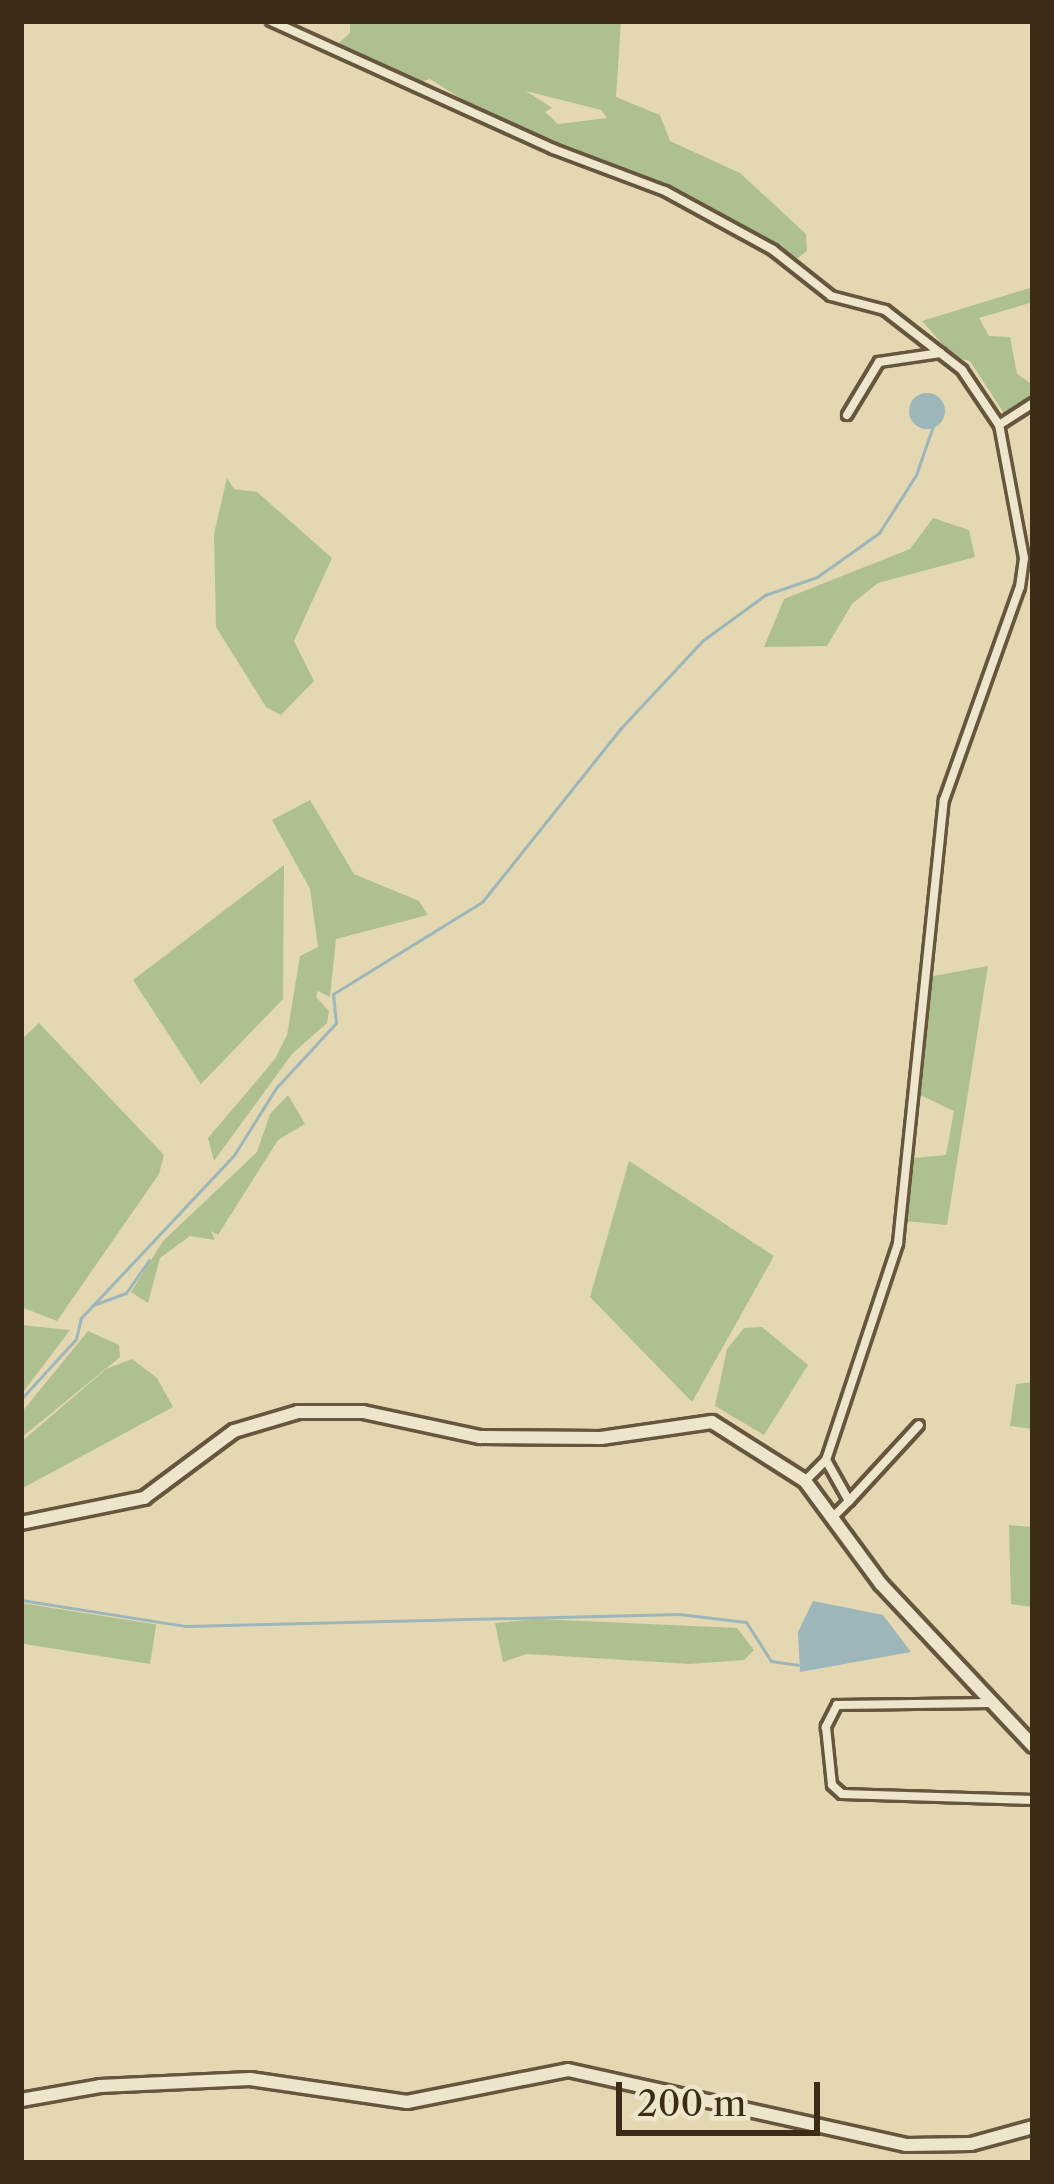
<!DOCTYPE html>
<html>
<head>
<meta charset="utf-8">
<style>
  body { margin:0 }
  #map { position:relative; width:1054px; height:2184px; overflow:hidden; background:#e4d8b2; font-family:"Libre Caslon Text",serif }
  div>[style] { position:absolute }
  [style*='--x'] { left:calc(var(--x)*1px); top:calc(var(--y)*1px); width:calc(var(--w)*1px); rotate:calc(var(--a)*1deg) }
  .green>* { inset:0; background:#aec090; transform-origin:0 0 }
  .water>* { inset:0; background:#9cb6b9 }
  .round { border-radius:50% }
  .stream>* { height:3px; margin:-1.5px; padding:0 1.5px; transform-origin:1.5px; border-radius:1.5px; background:#9cb6b9 }
  .roads { filter:drop-shadow(3px 0 #66563d) drop-shadow(-3px 0 #66563d) drop-shadow(0 3px #66563d) drop-shadow(0 -3px #66563d) }
  .street>* { height:8px; margin:-4px; padding:0 4px; transform-origin:4px; border-radius:4px; background:#ede6cd }
  .secondary>* { height:12px; margin:-6px; padding:0 6px; transform-origin:6px; border-radius:6px; background:#ede6cd }
  span { translate:-50% -50%; white-space:nowrap; text-align:center; line-height:1.15; -webkit-text-stroke:12px #ede6cd; paint-order:stroke }
  .frame { position:absolute; inset:0; border:24px solid #3c2b16; pointer-events:none }
  .scale { position:absolute; left:616px; top:2082px; width:204px; height:54px; box-sizing:border-box; border:6px solid #3c2b16; border-top:0; padding-left:15px; font-size:36px; line-height:42px; white-space:nowrap; color:#3c2b16; -webkit-text-stroke:9px #ede6cd; paint-order:stroke }
</style>
</head>
<body>
<div id="map">
  <div class="green">
    <div style="clip-path:polygon(evenodd,350px 21px,621px 21px,616px 97px,660px 115px,670px 141px,740px 173px,806px 234px,807px 251px,795px 260px,702px 204px,501px 124px,430px 79px,415px 84px,329px 52px,350px 33px,350px 21px,526px 91px,601px 110px,607px 118px,558px 124px,545px 112px,552px 108px,526px 91px)"></div>
    <div style="clip-path:polygon(1033px 287px,1033px 302px,979px 318px,989px 336px,1010px 337px,1017px 374px,1033px 385px,1033px 399px,1005px 415px,970px 361px,954px 357px,922px 321px)"></div>
    <div style="clip-path:polygon(227px 478px,234px 489px,257px 492px,332px 558px,294px 641px,314px 681px,281px 715px,266px 707px,216px 627px,214px 534px)"></div>
    <div style="clip-path:polygon(933px 518px,969px 530px,975px 557px,878px 583px,852px 604px,827px 646px,764px 647px,784px 599px,910px 549px)"></div>
    <div style="clip-path:polygon(310px 800px,354px 874px,419px 901px,428px 915px,336px 939px,330px 997px,318px 991px,316px 997px,329px 1011px,327px 1023px,292px 1054px,214px 1161px,208px 1138px,275px 1059px,287px 1035px,300px 956px,318px 947px,310px 889px,272px 820px)"></div>
    <div style="clip-path:polygon(284px 865px,283px 999px,201px 1084px,133px 980px)"></div>
    <div style="clip-path:polygon(988px 966px,947px 1225px,904px 1221px,913px 1158px,946px 1155px,954px 1111px,920px 1095px,928px 977px)"></div>
    <div style="clip-path:polygon(39px 1023px,164px 1155px,159px 1174px,57px 1321px,21px 1307px,21px 1040px)"></div>
    <div style="clip-path:polygon(288px 1095px,305px 1124px,278px 1140px,218px 1235px,211px 1231px,215px 1240px,190px 1236px,160px 1258px,148px 1303px,131px 1292px,163px 1241px,257px 1152px,270px 1114px)"></div>
    <div style="clip-path:polygon(629px 1161px,774px 1256px,692px 1402px,590px 1297px)"></div>
    <div style="clip-path:polygon(21px 1325px,70px 1330px,21px 1395px)"></div>
    <div style="clip-path:polygon(762px 1327px,808px 1365px,764px 1435px,715px 1406px,727px 1349px,744px 1328px)"></div>
    <div style="clip-path:polygon(88px 1331px,119px 1345px,120px 1357px,21px 1438px,21px 1413px)"></div>
    <div style="clip-path:polygon(132px 1359px,157px 1378px,173px 1407px,21px 1489px,21px 1442px,106px 1369px)"></div>
    <div style="clip-path:polygon(1033px 1382px,1033px 1429px,1010px 1426px,1016px 1384px)"></div>
    <div style="clip-path:polygon(1009px 1525px,1033px 1527px,1033px 1607px,1011px 1604px)"></div>
    <div style="left:21px;top:1603px;width:137px;height:40px;rotate:9deg"></div>
    <div style="clip-path:polygon(539px 1619px,737px 1628px,754px 1650px,744px 1660px,690px 1664px,527px 1654px,503px 1662px,495px 1623px)"></div>
  </div>
  <div class="water">
    <div class="round" style="left:909px;top:393px;width:36px;height:36px"></div>
    <div style="clip-path:polygon(813px 1601px,883px 1615px,911px 1652px,800px 1672px,798px 1632px)"></div>
  </div>
  <div class="stream">
    <div style="--x:93;--y:1305;--w:35;--a:-20"></div>
    <div style="--x:126;--y:1293;--w:40;--a:-55.1"></div>
    <div style="--x:21;--y:1399;--w:81;--a:-47.5"></div>
    <div style="--x:76;--y:1339;--w:22;--a:-77"></div>
    <div style="--x:81;--y:1318;--w:224;--a:-46.8"></div>
    <div style="--x:234;--y:1155;--w:79;--a:-57.9"></div>
    <div style="--x:276;--y:1088;--w:88;--a:-47.3"></div>
    <div style="--x:336;--y:1023;--w:29;--a:-96"></div>
    <div style="--x:333;--y:994;--w:175;--a:-31.7"></div>
    <div style="--x:482;--y:902;--w:223;--a:-51.4"></div>
    <div style="--x:621;--y:728;--w:119;--a:-47"></div>
    <div style="--x:702;--y:641;--w:78;--a:-36.1"></div>
    <div style="--x:765;--y:595;--w:55;--a:-19.1"></div>
    <div style="--x:817;--y:577;--w:76;--a:-35.4"></div>
    <div style="--x:879;--y:533;--w:69;--a:-57.5"></div>
    <div style="--x:916;--y:475;--w:52;--a:-70.9"></div>
    <div style="--x:21;--y:1600;--w:167;--a:9"></div>
    <div style="--x:186;--y:1626;--w:493;--a:-1.4"></div>
    <div style="--x:679;--y:1614;--w:67;--a:6.8"></div>
    <div style="--x:746;--y:1622;--w:46;--a:57.3"></div>
    <div style="--x:771;--y:1661;--w:27;--a:8"></div>
  </div>
  <div class="roads">
    <div class="street">
      <div style="--x:271;--y:21;--w:310;--a:24.4"></div>
      <div style="--x:553;--y:149;--w:120;--a:20.6"></div>
      <div style="--x:665;--y:191;--w:123;--a:28.6"></div>
      <div style="--x:773;--y:250;--w:74;--a:38.4"></div>
      <div style="--x:831;--y:296;--w:56;--a:14.5"></div>
      <div style="--x:885;--y:310;--w:98;--a:37.9"></div>
      <div style="--x:962;--y:370;--w:66;--a:56.1"></div>
      <div style="--x:847;--y:415;--w:62;--a:-58.9"></div>
      <div style="--x:879;--y:362;--w:62;--a:-8.4"></div>
      <div style="--x:805;--y:1481;--w:28;--a:-45"></div>
      <div style="--x:849;--y:1501;--w:103;--a:-47.4"></div>
      <div style="--x:833;--y:1517;--w:23;--a:-45"></div>
      <div style="--x:849;--y:1501;--w:47;--a:-119.3"></div>
      <div style="--x:826;--y:1460;--w:229;--a:-71.6"></div>
      <div style="--x:898;--y:1243;--w:445;--a:-84.1"></div>
      <div style="--x:944;--y:800;--w:226;--a:-70.4"></div>
      <div style="--x:1020;--y:587;--w:29;--a:-82"></div>
      <div style="--x:1024;--y:558;--w:135;--a:-100.6"></div>
      <div style="--x:999;--y:425;--w:40;--a:-32.9"></div>
      <div style="--x:992;--y:1703;--w:155;--a:179.3"></div>
      <div style="--x:837;--y:1705;--w:25;--a:117"></div>
      <div style="--x:826;--y:1727;--w:58;--a:84.1"></div>
      <div style="--x:832;--y:1785;--w:13;--a:42"></div>
      <div style="--x:842;--y:1794;--w:191;--a:1.8"></div>
    </div>
    <div class="secondary">
      <div style="--x:21;--y:1523;--w:126;--a:-11.5"></div>
      <div style="--x:144;--y:1498;--w:112;--a:-36.7"></div>
      <div style="--x:234;--y:1431;--w:67;--a:-16.5"></div>
      <div style="--x:298;--y:1412;--w:65;--a:0"></div>
      <div style="--x:363;--y:1412;--w:120;--a:12.1"></div>
      <div style="--x:480;--y:1437;--w:121;--a:0.5"></div>
      <div style="--x:601;--y:1438;--w:112;--a:-8.2"></div>
      <div style="--x:712;--y:1422;--w:110;--a:32.4"></div>
      <div style="--x:805;--y:1481;--w:128;--a:53.6"></div>
      <div style="--x:881;--y:1584;--w:222;--a:46.8"></div>
      <div style="--x:21;--y:2100;--w:80;--a:-10"></div>
      <div style="--x:100;--y:2086;--w:150;--a:-2.7"></div>
      <div style="--x:250;--y:2079;--w:159;--a:8.3"></div>
      <div style="--x:407;--y:2102;--w:164;--a:-11.2"></div>
      <div style="--x:568;--y:2070;--w:346;--a:12.5"></div>
      <div style="--x:906;--y:2145;--w:65;--a:-0.9"></div>
      <div style="--x:971;--y:2144;--w:64;--a:-15.3"></div>
    </div>
  </div>
  <div class="frame"></div>
  <div class="scale">200 m</div>
</div>
</body>
</html>
